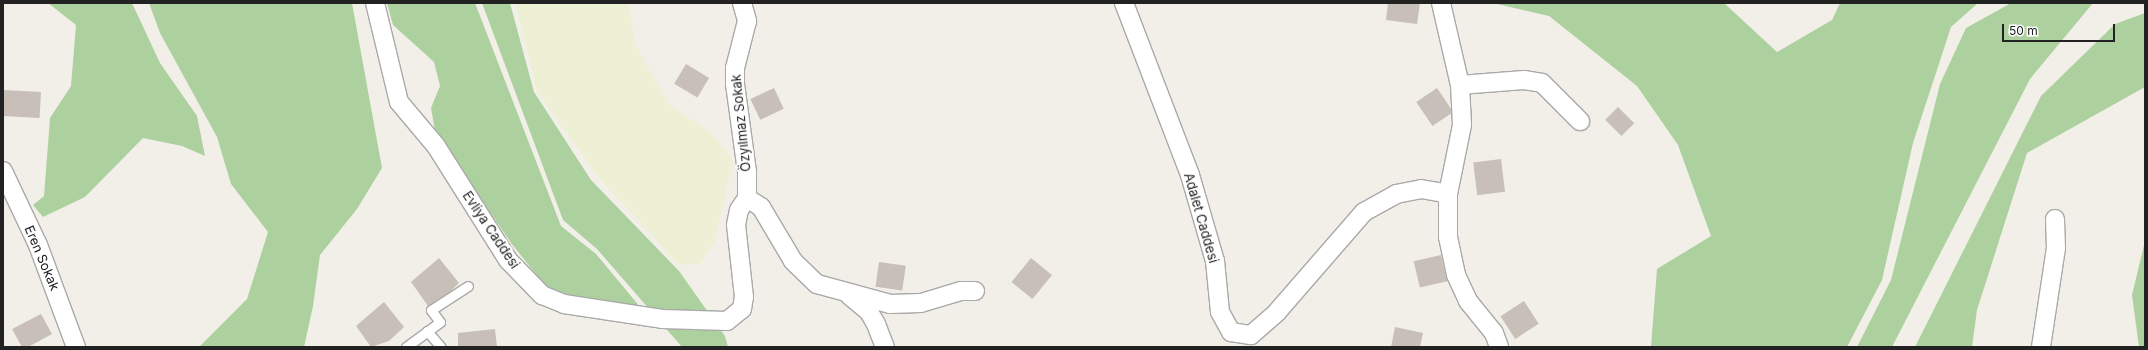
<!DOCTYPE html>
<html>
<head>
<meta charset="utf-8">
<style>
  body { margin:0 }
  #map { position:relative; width:2148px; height:350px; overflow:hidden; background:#f2efe9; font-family:Inter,sans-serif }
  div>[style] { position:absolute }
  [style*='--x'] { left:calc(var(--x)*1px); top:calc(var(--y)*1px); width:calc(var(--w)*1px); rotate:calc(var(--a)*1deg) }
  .farmland>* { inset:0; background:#eef0d5 }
  .forest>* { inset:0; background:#add19e }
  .building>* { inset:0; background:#c7bfb8; transform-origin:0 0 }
  .roads { filter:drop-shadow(1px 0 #a9a9a9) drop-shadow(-1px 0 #a9a9a9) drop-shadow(0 1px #a9a9a9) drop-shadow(0 -1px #a9a9a9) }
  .service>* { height:9px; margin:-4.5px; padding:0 4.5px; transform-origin:4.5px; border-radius:4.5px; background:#fff }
  .minor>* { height:18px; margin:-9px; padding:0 9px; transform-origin:9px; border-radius:9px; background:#fff }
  span { translate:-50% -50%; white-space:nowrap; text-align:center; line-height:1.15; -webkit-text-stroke:4px #fff; paint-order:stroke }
  .street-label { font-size:13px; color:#222 }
  .frame { position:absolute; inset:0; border:4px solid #222; pointer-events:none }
  .scale { position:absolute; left:2002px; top:24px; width:113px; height:18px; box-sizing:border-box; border:2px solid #222; border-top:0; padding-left:5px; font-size:12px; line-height:14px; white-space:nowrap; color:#222; -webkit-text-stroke:3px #fff; paint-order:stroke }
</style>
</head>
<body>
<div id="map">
  <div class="farmland">
    <div style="clip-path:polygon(515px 3px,629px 3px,635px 43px,668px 103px,711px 133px,733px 161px,715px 242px,700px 264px,679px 265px,597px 176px,537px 91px)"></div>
  </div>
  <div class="forest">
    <div style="clip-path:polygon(48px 3px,132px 3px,160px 63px,197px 116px,205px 156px,182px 146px,143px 138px,85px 197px,43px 217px,33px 205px,44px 196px,50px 118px,71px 86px,76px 25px)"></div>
    <div style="clip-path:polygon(149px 3px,352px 3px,382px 168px,357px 209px,320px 255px,313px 306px,304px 347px,199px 347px,247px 299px,268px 232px,231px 184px,217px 137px,160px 33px)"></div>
    <div style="clip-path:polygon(387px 3px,475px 3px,561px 226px,596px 254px,641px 308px,581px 298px,547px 288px,511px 243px,435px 131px,431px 108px,440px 86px,434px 62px,393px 25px)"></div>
    <div style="clip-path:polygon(482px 3px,510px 3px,534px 92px,591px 180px,679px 271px,725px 336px,728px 347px,682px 347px,597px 249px,563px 220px)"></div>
    <div style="clip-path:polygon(1493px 3px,1724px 3px,1777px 52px,1832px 20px,1840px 3px,1978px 3px,1951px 27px,1913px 143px,1882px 280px,1847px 347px,1651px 347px,1657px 269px,1711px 236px,1678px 145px,1637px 86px,1549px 16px)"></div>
    <div style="clip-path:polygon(2011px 3px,2093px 3px,2030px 79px,1892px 347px,1857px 347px,1891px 280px,1940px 84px,1966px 28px)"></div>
    <div style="clip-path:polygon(2145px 13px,2145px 87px,2027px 153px,1977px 310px,1972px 347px,1915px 347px,2041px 96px,2115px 24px)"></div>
    <div style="clip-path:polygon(2145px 241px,2145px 347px,2139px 347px,2132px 295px)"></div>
  </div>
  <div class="building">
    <div style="clip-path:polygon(1388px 3px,1420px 3px,1417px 24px,1386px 20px)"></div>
    <div style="left:686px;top:64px;width:27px;height:23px;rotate:31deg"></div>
    <div style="left:774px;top:88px;width:23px;height:26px;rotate:65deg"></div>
    <div style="left:1437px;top:88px;width:29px;height:25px;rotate:56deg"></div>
    <div style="left:4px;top:90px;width:37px;height:26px;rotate:3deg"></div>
    <div style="left:1618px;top:107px;width:23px;height:18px;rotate:45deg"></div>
    <div style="left:1501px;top:159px;width:33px;height:28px;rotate:83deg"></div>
    <div style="left:1441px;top:255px;width:27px;height:28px;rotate:77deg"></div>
    <div style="clip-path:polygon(439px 258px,459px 283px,444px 298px,428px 306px,411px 282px)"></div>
    <div style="left:1031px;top:258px;width:27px;height:31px;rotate:39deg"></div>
    <div style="left:879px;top:262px;width:27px;height:25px;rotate:8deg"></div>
    <div style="left:1524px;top:301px;width:27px;height:28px;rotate:57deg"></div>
    <div style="clip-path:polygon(384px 302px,404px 327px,389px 341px,371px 347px,356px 326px)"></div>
    <div style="clip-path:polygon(41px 314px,52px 334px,28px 347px,22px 347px,12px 329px)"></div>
    <div style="clip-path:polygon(1395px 327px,1423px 333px,1420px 347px,1391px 347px)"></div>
    <div style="clip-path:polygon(495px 329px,497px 347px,458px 347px,458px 333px)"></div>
  </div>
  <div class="roads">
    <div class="service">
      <div style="--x:427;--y:331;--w:21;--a:49"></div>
      <div style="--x:406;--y:347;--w:42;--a:-36.3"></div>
      <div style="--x:440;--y:322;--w:15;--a:-127"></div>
      <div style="--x:431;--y:310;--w:44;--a:-33"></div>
    </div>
    <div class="minor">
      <div style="--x:375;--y:3;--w:102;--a:76.4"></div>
      <div style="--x:399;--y:102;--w:57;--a:49.9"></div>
      <div style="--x:436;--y:146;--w:135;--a:57.7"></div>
      <div style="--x:508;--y:260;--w:49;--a:45.8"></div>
      <div style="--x:542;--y:295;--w:24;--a:22"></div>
      <div style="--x:564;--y:304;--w:99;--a:8.7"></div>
      <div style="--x:662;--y:319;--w:65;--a:1.8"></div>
      <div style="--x:727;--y:321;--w:19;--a:-39"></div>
      <div style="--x:742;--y:309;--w:12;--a:-81"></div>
      <div style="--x:744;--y:297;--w:72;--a:-96.3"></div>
      <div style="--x:736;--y:225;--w:15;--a:-79"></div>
      <div style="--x:739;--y:210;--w:14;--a:-56"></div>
      <div style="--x:742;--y:3;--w:19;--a:74"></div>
      <div style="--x:747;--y:21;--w:49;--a:104.3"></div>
      <div style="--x:735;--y:68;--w:16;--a:90"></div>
      <div style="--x:735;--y:84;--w:89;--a:82.2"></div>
      <div style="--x:747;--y:172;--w:26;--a:90"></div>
      <div style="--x:1124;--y:3;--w:184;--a:69"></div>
      <div style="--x:1190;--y:175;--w:90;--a:73.8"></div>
      <div style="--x:1215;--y:261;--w:51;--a:84.4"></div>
      <div style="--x:1220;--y:312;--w:23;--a:61"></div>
      <div style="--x:1231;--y:332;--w:20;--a:9"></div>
      <div style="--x:1251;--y:335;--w:35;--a:-41"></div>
      <div style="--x:1277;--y:312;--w:133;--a:-49"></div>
      <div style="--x:1364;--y:212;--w:37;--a:-29"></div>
      <div style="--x:1396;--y:194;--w:25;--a:-11"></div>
      <div style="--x:1421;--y:189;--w:27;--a:10"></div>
      <div style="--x:1441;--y:3;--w:84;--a:77"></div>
      <div style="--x:1460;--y:85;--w:40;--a:87.1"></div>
      <div style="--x:1462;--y:125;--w:70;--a:101.5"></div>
      <div style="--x:1448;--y:194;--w:43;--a:90"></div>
      <div style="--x:1448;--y:237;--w:39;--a:78"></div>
      <div style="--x:1456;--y:275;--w:29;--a:65"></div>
      <div style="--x:1468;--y:301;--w:41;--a:50.9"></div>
      <div style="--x:1494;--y:333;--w:15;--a:70"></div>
      <div style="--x:1460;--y:85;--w:64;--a:-4.5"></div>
      <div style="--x:1524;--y:80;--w:18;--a:9"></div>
      <div style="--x:1542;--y:83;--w:54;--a:45"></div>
      <div style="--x:3;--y:171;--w:82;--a:64.7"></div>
      <div style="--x:38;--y:245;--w:109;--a:69.6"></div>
      <div style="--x:747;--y:198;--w:17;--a:33"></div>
      <div style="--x:761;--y:207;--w:63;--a:59.3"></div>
      <div style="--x:793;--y:261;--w:33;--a:44"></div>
      <div style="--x:817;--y:284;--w:76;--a:15.3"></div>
      <div style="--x:890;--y:304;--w:31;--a:-2"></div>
      <div style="--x:921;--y:303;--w:42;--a:-16.7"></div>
      <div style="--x:961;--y:291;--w:14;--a:0"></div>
      <div style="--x:849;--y:295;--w:26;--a:40"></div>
      <div style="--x:869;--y:312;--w:14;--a:60"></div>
      <div style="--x:876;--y:324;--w:25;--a:69"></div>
      <div style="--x:2041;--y:347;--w:100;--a:-81.4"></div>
      <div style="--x:2056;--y:248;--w:29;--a:-92"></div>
    </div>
  </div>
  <div class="street-label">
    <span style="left:741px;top:123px;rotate:-96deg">Özyılmaz Sokak</span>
    <span style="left:1201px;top:218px;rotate:74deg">Adalet Caddesi</span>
    <span style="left:491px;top:230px;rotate:56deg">Evliya Caddesi</span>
    <span style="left:42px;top:258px;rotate:67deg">Eren Sokak</span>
  </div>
  <div class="frame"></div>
  <div class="scale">50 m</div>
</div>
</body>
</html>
